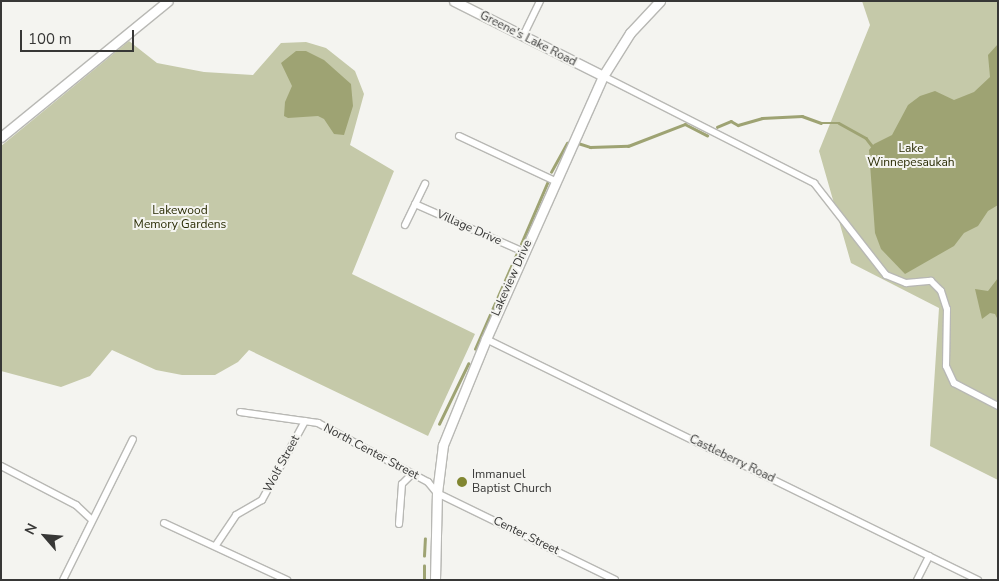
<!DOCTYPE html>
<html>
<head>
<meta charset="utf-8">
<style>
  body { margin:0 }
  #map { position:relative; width:999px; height:581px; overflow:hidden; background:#f4f4f0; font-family:"Nunito Sans",sans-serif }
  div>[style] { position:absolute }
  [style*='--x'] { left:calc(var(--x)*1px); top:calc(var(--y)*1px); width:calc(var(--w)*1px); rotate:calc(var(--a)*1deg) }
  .green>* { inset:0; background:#c5c9a9 }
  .water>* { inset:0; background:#9ea373 }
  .stream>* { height:2.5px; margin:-1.25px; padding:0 1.25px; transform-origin:1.25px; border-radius:1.25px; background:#9ea373 }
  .roads { filter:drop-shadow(1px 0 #b8b8b4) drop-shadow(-1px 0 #b8b8b4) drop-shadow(0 1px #b8b8b4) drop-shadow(0 -1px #b8b8b4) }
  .street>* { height:6px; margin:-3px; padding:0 3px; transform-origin:3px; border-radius:3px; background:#fff }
  .secondary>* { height:9px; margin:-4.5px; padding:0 4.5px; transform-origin:4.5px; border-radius:4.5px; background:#fff }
  .dots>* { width:14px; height:14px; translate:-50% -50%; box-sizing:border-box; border:2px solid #f4f4f0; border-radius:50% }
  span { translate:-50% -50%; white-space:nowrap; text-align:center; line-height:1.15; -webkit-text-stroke:4px #f4f4f0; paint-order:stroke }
  .street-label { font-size:12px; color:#373736 }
  .park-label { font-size:12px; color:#2a2c04 }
  .poi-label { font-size:12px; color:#373736 }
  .left { translate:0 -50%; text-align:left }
  .frame { position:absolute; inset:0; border:2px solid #373736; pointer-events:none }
  .north { position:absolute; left:20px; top:511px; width:50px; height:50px; -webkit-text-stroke:4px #f4f4f0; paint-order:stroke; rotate:297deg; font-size:14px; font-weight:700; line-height:20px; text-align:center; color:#373736 }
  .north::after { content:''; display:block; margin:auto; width:18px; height:22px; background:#373736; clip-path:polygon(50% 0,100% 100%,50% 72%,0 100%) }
  .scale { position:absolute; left:20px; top:30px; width:114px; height:22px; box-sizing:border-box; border:2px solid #373736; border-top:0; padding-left:6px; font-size:15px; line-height:18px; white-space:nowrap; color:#373736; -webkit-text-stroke:4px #f4f4f0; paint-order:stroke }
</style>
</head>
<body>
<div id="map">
  <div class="green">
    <div style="clip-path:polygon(862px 1px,998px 1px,998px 480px,930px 446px,939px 308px,851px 263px,819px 151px,870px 25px)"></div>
    <div style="clip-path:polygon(129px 41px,157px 63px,204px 72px,253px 75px,281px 43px,306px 42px,326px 48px,355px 71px,364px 94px,350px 145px,394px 171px,352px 274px,475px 334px,428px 436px,249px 350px,238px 362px,215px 375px,182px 375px,156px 370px,112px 350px,90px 376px,61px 387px,1px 371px,1px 146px)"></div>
  </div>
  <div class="water">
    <div style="clip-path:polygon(998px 44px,998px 205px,988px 211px,978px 226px,964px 233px,954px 246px,905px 274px,881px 249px,875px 233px,869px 150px,874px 144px,892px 135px,908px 105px,920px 96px,935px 91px,954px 100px,974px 92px,990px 77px,988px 55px)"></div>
    <div style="clip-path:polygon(296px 51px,306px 51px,324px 60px,351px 84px,353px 106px,344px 135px,334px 134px,324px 119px,318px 116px,288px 118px,284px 116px,285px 102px,292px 86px,281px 63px)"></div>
    <div style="clip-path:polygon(998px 278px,998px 320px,995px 314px,990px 313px,982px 319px,975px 289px,988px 291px)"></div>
  </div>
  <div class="stream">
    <div style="--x:717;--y:127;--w:15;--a:-23"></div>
    <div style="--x:731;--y:121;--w:8;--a:30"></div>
    <div style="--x:738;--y:125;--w:25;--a:-16"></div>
    <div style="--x:762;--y:118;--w:40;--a:-2.9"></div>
    <div style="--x:802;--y:116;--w:20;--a:20"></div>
    <div style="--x:821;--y:123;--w:18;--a:0"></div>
    <div style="--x:839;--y:123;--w:31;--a:29"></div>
    <div style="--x:866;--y:138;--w:11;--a:52"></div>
    <div style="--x:578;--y:143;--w:13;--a:18"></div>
    <div style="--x:590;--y:147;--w:38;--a:-2"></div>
    <div style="--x:628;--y:146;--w:61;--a:-21.1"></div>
    <div style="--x:685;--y:124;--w:25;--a:27"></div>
    <div style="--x:551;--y:172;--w:33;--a:-61"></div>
    <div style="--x:521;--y:244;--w:69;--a:-66.8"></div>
    <div style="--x:475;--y:349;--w:103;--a:-66.4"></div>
    <div style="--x:439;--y:424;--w:67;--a:-64.2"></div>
    <div style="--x:424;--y:556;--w:17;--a:-87"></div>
    <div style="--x:424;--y:580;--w:14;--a:-90"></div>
  </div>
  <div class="roads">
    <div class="street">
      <div style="--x:523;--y:36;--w:39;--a:-64"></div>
      <div style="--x:603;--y:76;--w:237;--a:26.9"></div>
      <div style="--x:814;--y:183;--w:117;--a:52"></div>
      <div style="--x:886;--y:275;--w:22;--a:22"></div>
      <div style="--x:906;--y:283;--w:25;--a:-5"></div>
      <div style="--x:931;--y:281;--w:14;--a:45"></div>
      <div style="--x:941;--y:291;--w:19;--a:72"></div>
      <div style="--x:947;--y:309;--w:57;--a:91"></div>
      <div style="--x:946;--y:366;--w:19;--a:65"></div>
      <div style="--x:954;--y:383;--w:50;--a:27.6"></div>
      <div style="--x:459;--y:136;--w:106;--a:25.1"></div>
      <div style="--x:415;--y:204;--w:119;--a:23.8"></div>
      <div style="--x:405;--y:225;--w:46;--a:-64"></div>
      <div style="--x:486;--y:339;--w:548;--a:26.1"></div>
      <div style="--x:240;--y:412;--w:79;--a:8"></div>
      <div style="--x:318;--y:423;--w:125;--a:28.2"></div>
      <div style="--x:428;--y:482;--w:14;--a:51"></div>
      <div style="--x:437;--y:493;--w:198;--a:26"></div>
      <div style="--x:1;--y:466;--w:85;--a:27.5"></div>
      <div style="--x:76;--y:505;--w:21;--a:43"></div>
      <div style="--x:164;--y:523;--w:136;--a:24.9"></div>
      <div style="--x:399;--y:524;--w:40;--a:-85.7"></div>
      <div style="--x:402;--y:484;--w:14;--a:-45"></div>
      <div style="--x:216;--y:545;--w:36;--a:-56"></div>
      <div style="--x:236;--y:515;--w:30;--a:-30"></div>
      <div style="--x:262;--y:500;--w:90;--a:-61.4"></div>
      <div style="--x:63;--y:580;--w:157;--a:-63.6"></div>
      <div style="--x:917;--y:580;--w:27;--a:-63"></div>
    </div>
    <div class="secondary">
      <div style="--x:454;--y:1;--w:167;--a:26.7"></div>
      <div style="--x:1;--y:137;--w:215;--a:-39.2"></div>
      <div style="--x:435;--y:580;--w:87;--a:-88.7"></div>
      <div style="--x:437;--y:493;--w:48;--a:-82.9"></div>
      <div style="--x:443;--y:445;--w:114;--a:-67.9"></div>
      <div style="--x:486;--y:339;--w:288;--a:-66"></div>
      <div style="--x:603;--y:76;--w:51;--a:-57.9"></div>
      <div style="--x:630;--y:33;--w:44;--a:-46.8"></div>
    </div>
  </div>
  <div class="dots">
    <div style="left:462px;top:482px;background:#818631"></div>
  </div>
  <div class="street-label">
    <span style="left:528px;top:39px;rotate:27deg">Greene's Lake Road</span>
    <span style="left:469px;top:228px;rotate:24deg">Village Drive</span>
    <span style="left:512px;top:278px;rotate:-66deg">Lakeview Drive</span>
    <span style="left:371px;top:452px;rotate:28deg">North Center Street</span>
    <span style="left:732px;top:459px;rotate:26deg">Castleberry Road</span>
    <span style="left:282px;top:464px;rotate:-62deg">Wolf Street</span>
    <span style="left:526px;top:536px;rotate:26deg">Center Street</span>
  </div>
  <div class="park-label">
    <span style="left:911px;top:156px">Lake<br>Winnepesaukah</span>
    <span style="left:180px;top:218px">Lakewood<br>Memory Gardens</span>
  </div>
  <div class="poi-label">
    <span class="left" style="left:472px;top:482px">Immanuel<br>Baptist Church</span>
  </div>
  <div class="frame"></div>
  <div class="north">N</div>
  <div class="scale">100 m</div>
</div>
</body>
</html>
